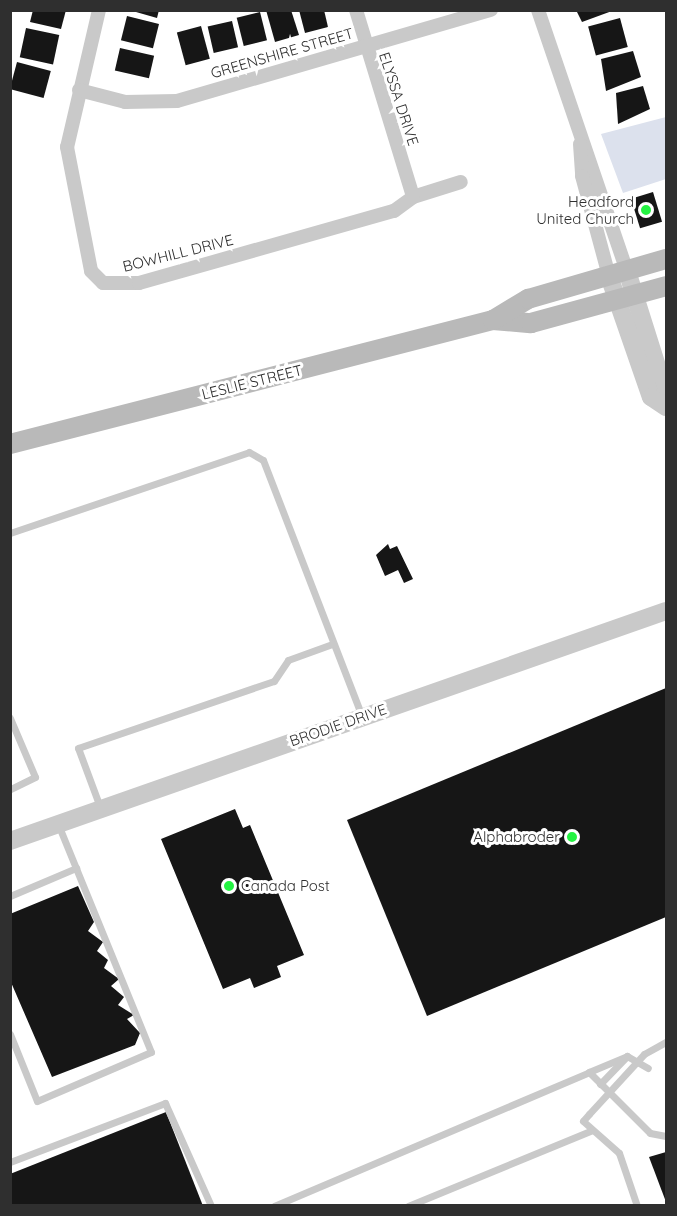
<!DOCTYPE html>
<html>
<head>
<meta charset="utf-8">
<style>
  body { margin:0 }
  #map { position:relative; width:677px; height:1216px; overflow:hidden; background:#fff; font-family:Quicksand,sans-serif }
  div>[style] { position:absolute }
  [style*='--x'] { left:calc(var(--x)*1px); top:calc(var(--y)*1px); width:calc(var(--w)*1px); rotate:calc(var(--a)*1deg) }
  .green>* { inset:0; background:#dce1ed }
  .building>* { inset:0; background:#161616; transform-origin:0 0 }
  .service>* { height:7px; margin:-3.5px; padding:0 3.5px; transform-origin:3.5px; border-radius:3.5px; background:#c9c9c9 }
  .minor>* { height:14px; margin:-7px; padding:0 7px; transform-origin:7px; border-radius:7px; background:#c9c9c9 }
  .tertiary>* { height:18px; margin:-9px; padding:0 9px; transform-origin:9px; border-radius:9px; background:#c9c9c9 }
  .secondary>* { height:20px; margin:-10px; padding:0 10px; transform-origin:10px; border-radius:10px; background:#b9b9b9 }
  .service-bridge>* { height:7px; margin:-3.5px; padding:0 3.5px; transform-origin:3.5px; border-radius:3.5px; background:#c9c9c9 }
  .dots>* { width:16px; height:16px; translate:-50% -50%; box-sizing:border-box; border:3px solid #fff; border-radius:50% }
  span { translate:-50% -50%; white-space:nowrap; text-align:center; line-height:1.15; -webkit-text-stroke:6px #fff; paint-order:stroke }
  .street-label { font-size:15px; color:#2f2f2f }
  .poi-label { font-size:15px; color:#2f2f2f }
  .right { translate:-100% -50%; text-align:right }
  .left { translate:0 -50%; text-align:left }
  .frame { position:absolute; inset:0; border:12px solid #2f2f2f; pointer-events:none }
</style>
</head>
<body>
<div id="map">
  <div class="green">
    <div style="clip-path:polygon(666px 117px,666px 179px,623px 193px,601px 134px)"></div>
  </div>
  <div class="building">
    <div style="clip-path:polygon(33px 10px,66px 10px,61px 29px,30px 22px)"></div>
    <div style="clip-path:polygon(129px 10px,159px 10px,157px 18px)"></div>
    <div style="clip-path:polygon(266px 10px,291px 10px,299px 35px,275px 42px)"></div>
    <div style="clip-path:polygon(299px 10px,324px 10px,328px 27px,305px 33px)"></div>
    <div style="clip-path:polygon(576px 10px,612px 10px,612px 11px,582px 22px)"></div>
    <div style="left:260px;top:12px;width:29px;height:24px;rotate:76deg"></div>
    <div style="left:127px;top:16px;width:33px;height:25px;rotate:14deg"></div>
    <div style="left:620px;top:18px;width:30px;height:33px;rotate:75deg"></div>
    <div style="left:232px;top:21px;width:27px;height:25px;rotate:77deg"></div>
    <div style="left:201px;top:26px;width:34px;height:25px;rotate:75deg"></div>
    <div style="left:26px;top:28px;width:34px;height:30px;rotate:12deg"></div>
    <div style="left:120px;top:48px;width:35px;height:23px;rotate:13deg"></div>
    <div style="clip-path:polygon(633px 51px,641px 77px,606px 91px,601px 59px)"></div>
    <div style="left:17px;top:62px;width:35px;height:28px;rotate:15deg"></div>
    <div style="clip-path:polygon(643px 86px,650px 109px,618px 124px,616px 93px)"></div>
    <div style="left:653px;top:192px;width:31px;height:23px;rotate:73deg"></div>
    <div style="clip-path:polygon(388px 544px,390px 549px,397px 546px,413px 579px,404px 583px,398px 570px,385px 576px,376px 555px)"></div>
    <div style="clip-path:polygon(666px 688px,666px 917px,427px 1016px,347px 820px)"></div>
    <div style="clip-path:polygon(235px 809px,243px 828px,250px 825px,304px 955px,277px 966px,281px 977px,254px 988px,250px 978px,223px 989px,161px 839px)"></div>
    <div style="clip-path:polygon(78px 886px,94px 922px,88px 931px,103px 942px,97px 951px,108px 960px,104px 968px,119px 979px,111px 986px,124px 997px,118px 1005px,134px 1015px,127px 1019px,140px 1033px,135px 1045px,52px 1077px,10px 980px,10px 914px)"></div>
    <div style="clip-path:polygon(166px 1112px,203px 1206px,10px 1206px,10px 1174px)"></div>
    <div style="clip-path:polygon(666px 1152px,666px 1202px,649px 1157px)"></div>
  </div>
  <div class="service">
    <div style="--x:10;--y:533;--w:252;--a:-18.7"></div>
    <div style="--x:249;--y:452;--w:16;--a:30"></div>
    <div style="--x:263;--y:460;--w:274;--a:68.9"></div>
    <div style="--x:10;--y:718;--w:64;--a:67"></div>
    <div style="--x:35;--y:777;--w:28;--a:154"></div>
    <div style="--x:100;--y:807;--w:63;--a:-110.4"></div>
    <div style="--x:78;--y:748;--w:207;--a:-18.9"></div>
    <div style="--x:274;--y:681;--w:25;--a:-56"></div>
    <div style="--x:288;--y:660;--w:47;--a:-20"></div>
    <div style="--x:10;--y:896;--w:72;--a:-23"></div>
    <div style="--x:10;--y:1034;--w:72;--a:68.1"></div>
    <div style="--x:37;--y:1101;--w:124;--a:-23.3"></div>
    <div style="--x:151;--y:1052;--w:246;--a:-112.2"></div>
    <div style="--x:589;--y:1072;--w:41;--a:-22.8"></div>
    <div style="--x:627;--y:1056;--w:24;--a:30"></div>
    <div style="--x:600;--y:1084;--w:39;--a:-46"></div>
    <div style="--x:589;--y:1114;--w:9;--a:131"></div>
    <div style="--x:583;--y:1121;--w:48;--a:41.6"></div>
    <div style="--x:619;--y:1153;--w:56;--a:71.2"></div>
    <div style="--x:10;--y:1162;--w:166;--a:-20.8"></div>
    <div style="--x:165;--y:1103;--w:113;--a:65.9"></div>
    <div style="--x:274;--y:1206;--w:342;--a:-23"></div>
    <div style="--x:589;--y:1072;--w:86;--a:45"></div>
    <div style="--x:650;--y:1133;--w:16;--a:11"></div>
    <div style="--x:408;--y:1206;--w:199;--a:-22.4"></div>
  </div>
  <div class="minor">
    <div style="--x:99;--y:10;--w:141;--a:103.1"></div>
    <div style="--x:67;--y:147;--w:126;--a:79"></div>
    <div style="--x:91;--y:271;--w:17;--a:45"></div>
    <div style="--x:103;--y:283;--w:36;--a:0"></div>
    <div style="--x:139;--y:283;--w:265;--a:-15.8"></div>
    <div style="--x:394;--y:211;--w:24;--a:-36"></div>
    <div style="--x:413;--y:197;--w:50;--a:-17.4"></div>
    <div style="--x:356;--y:10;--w:195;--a:73"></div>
    <div style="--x:538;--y:10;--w:276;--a:71.2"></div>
    <div style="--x:79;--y:90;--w:48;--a:14.6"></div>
    <div style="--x:125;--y:102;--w:52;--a:-1.1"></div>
    <div style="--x:177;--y:101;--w:327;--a:-16.2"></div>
    <div style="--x:580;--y:144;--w:32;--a:86"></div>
    <div style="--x:582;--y:176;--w:104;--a:74.9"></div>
  </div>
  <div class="tertiary">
    <div style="--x:627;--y:271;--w:130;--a:72.5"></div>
    <div style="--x:609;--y:276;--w:128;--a:70.9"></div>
    <div style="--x:651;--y:397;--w:18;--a:34"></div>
    <div style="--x:10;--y:841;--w:695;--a:-19.32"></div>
  </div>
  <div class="secondary">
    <div style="--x:493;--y:320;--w:38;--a:5"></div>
    <div style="--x:531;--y:323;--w:140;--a:-15.3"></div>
    <div style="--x:10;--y:444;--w:499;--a:-14.4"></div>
    <div style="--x:493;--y:320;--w:41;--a:-31"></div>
    <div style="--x:528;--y:299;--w:144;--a:-16.2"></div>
  </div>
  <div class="service-bridge">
    <div style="--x:589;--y:1114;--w:81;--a:-47.5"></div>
    <div style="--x:644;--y:1054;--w:25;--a:-29"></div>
  </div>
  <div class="dots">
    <div style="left:646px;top:210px;background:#24f342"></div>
    <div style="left:572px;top:837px;background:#24f342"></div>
    <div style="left:229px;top:886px;background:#24f342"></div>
  </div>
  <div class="street-label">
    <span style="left:282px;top:53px;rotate:-16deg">GREENSHIRE STREET</span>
    <span style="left:399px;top:99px;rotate:72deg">ELYSSA DRIVE</span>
    <span style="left:178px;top:253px;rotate:-14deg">BOWHILL DRIVE</span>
    <span style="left:252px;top:382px;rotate:-14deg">LESLIE STREET</span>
    <span style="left:338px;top:725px;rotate:-19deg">BRODIE DRIVE</span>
  </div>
  <div class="poi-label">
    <span class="right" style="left:634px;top:210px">Headford<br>United Church</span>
    <span class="right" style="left:560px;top:837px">Alphabroder</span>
    <span class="left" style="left:241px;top:886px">Canada Post</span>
  </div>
  <div class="frame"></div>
</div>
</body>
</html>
